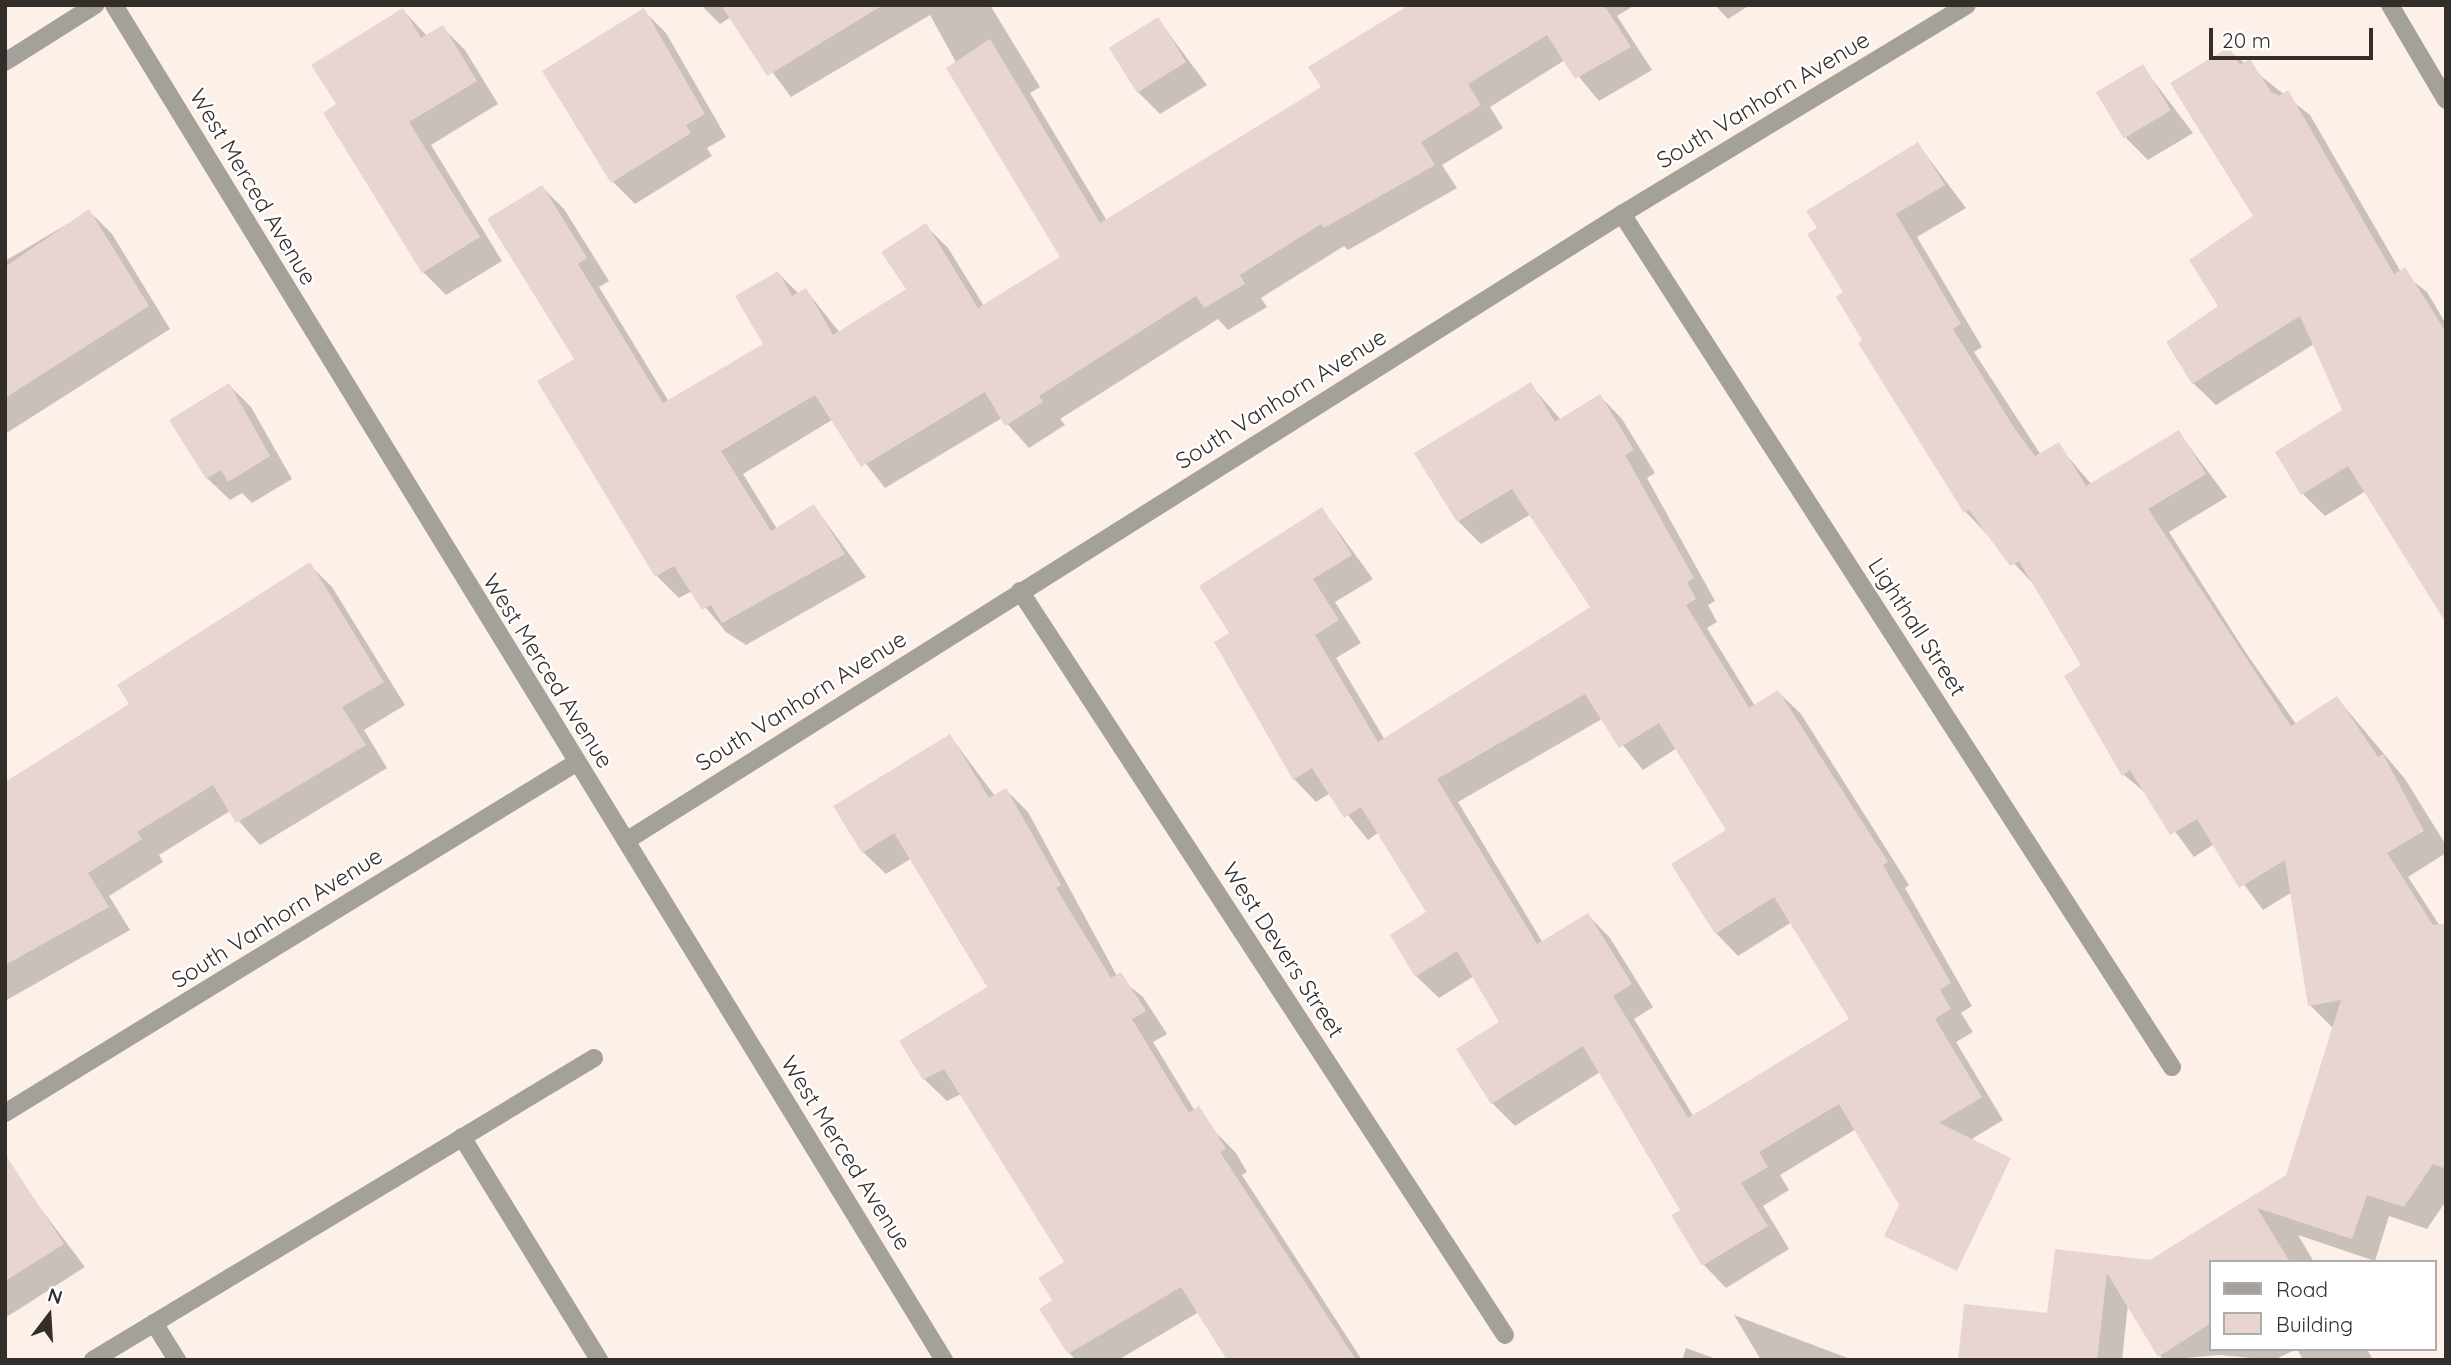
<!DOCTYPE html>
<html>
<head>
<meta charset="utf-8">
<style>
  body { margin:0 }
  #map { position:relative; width:2451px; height:1365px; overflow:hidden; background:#fdf0e9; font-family:Quicksand,sans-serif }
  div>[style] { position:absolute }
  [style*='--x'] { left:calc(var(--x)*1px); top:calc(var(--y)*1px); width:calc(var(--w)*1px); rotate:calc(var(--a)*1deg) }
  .shadow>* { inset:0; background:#0003 }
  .building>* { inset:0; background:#e8d5d2; transform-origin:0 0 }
  .minor>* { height:18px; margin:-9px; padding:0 9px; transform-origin:9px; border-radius:9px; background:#a4a09a }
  span { translate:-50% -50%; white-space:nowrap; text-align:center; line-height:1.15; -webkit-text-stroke:5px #fff; paint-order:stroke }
  .street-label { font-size:23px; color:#342e2b }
  .frame { position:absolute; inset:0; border:7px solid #342e2b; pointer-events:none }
  .legend { position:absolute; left:2209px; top:1260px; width:228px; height:91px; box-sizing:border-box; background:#fff; border:2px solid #aeabaa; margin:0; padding:9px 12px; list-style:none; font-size:21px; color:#342e2b }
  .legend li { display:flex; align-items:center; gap:14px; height:35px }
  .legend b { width:35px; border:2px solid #aeabaa }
  .north { position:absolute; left:14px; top:1281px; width:70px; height:70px; -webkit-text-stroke:5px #fff; paint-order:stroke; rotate:17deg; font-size:19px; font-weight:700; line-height:28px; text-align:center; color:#342e2b }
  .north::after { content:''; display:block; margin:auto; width:24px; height:32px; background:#342e2b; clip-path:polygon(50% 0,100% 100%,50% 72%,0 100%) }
  .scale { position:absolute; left:2209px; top:28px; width:164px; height:32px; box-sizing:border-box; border:4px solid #342e2b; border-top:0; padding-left:9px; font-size:21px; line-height:24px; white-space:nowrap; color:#342e2b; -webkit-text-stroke:5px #fff; paint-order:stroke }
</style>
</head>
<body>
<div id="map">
  <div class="shadow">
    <div style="clip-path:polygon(701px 5px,990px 5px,1040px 87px,1030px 93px,1107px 221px,1323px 88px,1412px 5px,1635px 5px,1617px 16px,1652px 70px,1599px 101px,1565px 60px,1490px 107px,1503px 128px,1442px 165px,1457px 188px,1348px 250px,1344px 246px,1261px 298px,1267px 307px,1228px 330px,1218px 319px,1060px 419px,1065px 425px,1029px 448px,1002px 418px,885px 488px,832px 420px,743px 474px,777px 529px,814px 506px,866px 577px,746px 645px,726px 632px,692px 591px,679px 598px,657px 576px,539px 382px,576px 359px,542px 187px,564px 209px,609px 281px,599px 287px,669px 402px,765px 345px,778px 273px,799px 294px,806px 290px,840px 333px,908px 290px,926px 226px,948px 248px,984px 306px,1063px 257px,930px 15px,791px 97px,731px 17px,720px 24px)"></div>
    <div style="clip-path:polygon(1715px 5px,1750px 5px,1728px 19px)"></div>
    <div style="clip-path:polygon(403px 10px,427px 36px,442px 27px,465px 50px,498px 104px,431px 145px,502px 261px,446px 295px,423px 272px,338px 105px)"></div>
    <div style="clip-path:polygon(644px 11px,666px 33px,726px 137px,707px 148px,712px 156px,635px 204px,613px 182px)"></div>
    <div style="clip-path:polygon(1158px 19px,1207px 85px,1160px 114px,1137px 91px)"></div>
    <div style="clip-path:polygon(2228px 50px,2310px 115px,2401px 272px,2427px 292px,2446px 324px,2446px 613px,2366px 491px,2325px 516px,2303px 494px,2345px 410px,2314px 344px,2216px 405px,2193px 383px,2255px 216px)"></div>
    <div style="clip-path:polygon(2143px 67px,2193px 133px,2148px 160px,2126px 138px)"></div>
    <div style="clip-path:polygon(1918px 144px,1966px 208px,1917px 237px,1982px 347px,1974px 352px,2041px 455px,2058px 445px,2092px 485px,2179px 433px,2227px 497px,2169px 532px,2246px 653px,2296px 724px,2337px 698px,2405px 779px,2446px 845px,2446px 853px,2408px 877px,2440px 926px,2446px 925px,2446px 1201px,2427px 1229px,2389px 1216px,2375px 1261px,2298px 1235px,2314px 1262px,2211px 1262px,2211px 1349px,2367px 1349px,2373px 1360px,2303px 1360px,2297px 1349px,2274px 1360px,2219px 1355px,2163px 1360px,2128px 1304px,2122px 1360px,1963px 1360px,2049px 1315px,2056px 1251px,2150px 1262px,2287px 1176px,2334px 1029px,2310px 1005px,2292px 892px,2263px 910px,2214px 844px,2194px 857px,2148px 795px,2123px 774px,2084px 665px,2036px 587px,1966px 512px,1860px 343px,1865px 341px,1846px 293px)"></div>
    <div style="clip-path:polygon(89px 211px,112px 234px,170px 329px,5px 434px,5px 261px)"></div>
    <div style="clip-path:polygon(evenodd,1530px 384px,1561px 420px,1600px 396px,1622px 419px,1655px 473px,1647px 478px,1715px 601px,1708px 605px,1717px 622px,1707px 628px,1755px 706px,1778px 692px,1801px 714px,1909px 885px,1905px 888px,1972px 1006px,1961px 1013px,1973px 1032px,1956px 1042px,2003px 1120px,1967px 1142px,1856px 1129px,1780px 1175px,1789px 1190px,1763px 1206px,1789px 1249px,1726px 1288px,1704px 1265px,1673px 1215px,1682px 1210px,1600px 1072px,1515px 1126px,1492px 1103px,1502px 1022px,1474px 976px,1439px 998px,1416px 976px,1429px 912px,1379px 832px,1368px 840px,1330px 793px,1316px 802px,1294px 779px,1231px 633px,1322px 509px,1373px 579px,1335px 602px,1361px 643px,1336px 658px,1385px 740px,1592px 607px,1531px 514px,1481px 544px,1458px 521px,1530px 384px,1602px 719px,1643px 770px,1677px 748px,1728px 830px,1716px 933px,1738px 956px,1792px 922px,1852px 1020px,1694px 1117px,1634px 1019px,1653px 1007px,1610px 938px,1588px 915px,1543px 943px,1458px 802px,1602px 719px)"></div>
    <div style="clip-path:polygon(229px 385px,251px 407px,292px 479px,252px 503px,242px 493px,230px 500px,207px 478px)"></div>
    <div style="clip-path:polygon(309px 564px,332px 587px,405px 705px,364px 730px,387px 768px,260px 845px,230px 811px,159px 855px,163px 862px,109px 896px,130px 930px,5px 1001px,5px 827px,132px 705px)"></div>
    <div style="clip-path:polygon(950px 736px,995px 796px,1006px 790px,1028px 812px,1117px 976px,1143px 997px,1167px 1034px,1153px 1042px,1195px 1111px,1236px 1153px,1247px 1172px,1242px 1175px,1362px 1360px,1228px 1360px,1199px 1312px,1118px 1360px,1076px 1360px,1069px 1353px,1055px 1301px,1066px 1262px,961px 1094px,947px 1101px,924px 1079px,989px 988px,912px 858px,886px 874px,863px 852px)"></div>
    <div style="clip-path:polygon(31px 1196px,85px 1267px,5px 1318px,5px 1213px)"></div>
    <div style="clip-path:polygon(1734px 1315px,1853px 1360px,1761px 1360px)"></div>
    <div style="clip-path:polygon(1686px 1348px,1719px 1360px,1682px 1360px)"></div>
  </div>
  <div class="building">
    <div style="clip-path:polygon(721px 5px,883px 5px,767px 76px)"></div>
    <div style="clip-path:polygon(1409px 5px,1604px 5px,1631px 47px,1575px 79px,1547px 35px,1468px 84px,1481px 105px,1421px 142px,1435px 165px,1324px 228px,1321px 224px,1240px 275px,1245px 284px,1204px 308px,1196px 296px,1039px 396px,1043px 402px,1005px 426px,985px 392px,861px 467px,815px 395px,721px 451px,771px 531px,814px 504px,845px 554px,722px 623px,711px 605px,702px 610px,674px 566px,655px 577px,537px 381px,574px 359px,487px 219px,542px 185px,587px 258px,578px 264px,663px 403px,763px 344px,735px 296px,778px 271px,792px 296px,806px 288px,833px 335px,906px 289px,881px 252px,926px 223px,978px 308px,1060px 257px,946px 68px,990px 39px,1100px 223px,1321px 87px,1308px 67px)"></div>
    <div style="clip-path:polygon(403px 8px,421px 38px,443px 25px,477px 81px,409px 122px,480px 237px,422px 273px,323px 113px,336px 104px,311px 65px)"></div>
    <div style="clip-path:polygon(644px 8px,705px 114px,686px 125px,691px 133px,611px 183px,542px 71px)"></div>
    <div style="left:1158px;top:17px;width:53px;height:58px;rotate:58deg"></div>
    <div style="clip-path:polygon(2229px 47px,2240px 65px,2250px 59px,2271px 92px,2279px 96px,2288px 90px,2394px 274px,2405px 267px,2446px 332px,2446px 623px,2348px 466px,2301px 495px,2275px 452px,2342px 410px,2300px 316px,2192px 384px,2166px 342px,2218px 306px,2189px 260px,2253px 216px,2170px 83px)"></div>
    <div style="left:2143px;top:64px;width:54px;height:55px;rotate:59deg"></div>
    <div style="clip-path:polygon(1918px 142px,1945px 185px,1896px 214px,1961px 324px,1953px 329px,2013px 426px,2035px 456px,2059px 442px,2086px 486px,2179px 430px,2206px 474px,2148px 509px,2291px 726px,2337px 696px,2378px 757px,2383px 754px,2424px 831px,2387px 853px,2433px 925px,2446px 923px,2446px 1169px,2433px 1164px,2404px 1207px,2367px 1195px,2352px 1239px,2257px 1208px,2290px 1262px,2211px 1262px,2211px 1323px,2158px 1357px,2107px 1273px,2097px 1360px,1958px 1360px,1964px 1304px,2047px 1313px,2055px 1249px,2150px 1260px,2286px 1175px,2341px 1000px,2308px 1006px,2285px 860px,2239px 888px,2197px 819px,2170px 835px,2130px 770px,2122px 776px,2064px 676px,2081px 665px,2019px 561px,2010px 566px,1969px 510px,1964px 513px,1858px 343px,1862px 340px,1836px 297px,1843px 292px,1807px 234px,1817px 228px,1806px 211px)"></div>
    <div style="clip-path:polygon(89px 209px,149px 306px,5px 398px,5px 267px)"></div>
    <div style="clip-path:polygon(evenodd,1531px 382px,1555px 422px,1600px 394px,1634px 450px,1625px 455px,1694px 578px,1687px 582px,1696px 599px,1686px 605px,1749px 708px,1778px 690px,1888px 862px,1883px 865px,1951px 983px,1940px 990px,1951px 1009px,1935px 1019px,1982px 1097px,1939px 1123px,2011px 1158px,1957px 1271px,1884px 1236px,1899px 1205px,1839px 1104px,1759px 1152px,1768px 1167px,1741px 1183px,1768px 1226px,1702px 1266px,1671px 1215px,1680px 1210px,1583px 1046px,1491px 1104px,1456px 1049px,1499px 1022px,1457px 951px,1415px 977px,1390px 935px,1426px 912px,1361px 807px,1344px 818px,1312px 768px,1293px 780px,1214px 642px,1229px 633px,1199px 586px,1322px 507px,1352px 555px,1313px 579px,1339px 620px,1315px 635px,1378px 742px,1590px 607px,1512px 489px,1457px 522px,1414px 453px,1531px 382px,1585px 694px,1619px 748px,1659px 723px,1726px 830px,1671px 864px,1715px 934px,1774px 897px,1849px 1019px,1688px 1118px,1613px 996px,1632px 984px,1588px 913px,1537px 944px,1437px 779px,1585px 694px)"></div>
    <div style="clip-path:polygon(229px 383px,270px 456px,228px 482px,221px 470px,206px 479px,169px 420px)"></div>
    <div style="clip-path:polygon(310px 562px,384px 682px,342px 707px,366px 745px,236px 823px,213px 785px,137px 832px,142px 839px,88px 873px,109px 907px,5px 965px,5px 782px,129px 704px,117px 685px)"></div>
    <div style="clip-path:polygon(950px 734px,989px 798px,1006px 788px,1061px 885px,1056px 888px,1111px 978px,1121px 972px,1146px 1011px,1132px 1019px,1189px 1113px,1199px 1106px,1214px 1129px,1226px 1149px,1220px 1152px,1356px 1360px,1227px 1360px,1181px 1287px,1068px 1354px,1039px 1309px,1052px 1300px,1038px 1278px,1064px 1262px,944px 1069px,923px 1080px,899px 1041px,987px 987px,894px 833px,862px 853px,833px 806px)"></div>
    <div style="clip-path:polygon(5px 1154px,64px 1244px,5px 1281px)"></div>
  </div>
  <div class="minor">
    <div style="--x:114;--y:5;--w:1589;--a:58.51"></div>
    <div style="--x:2390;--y:5;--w:110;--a:59.5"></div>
    <div style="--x:5;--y:62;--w:107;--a:-32.3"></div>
    <div style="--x:1622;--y:214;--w:1015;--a:57.19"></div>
    <div style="--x:1020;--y:591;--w:888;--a:56.9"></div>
    <div style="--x:626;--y:841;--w:1177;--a:-32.19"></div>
    <div style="--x:1622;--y:214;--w:403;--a:-31.2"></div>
    <div style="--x:5;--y:1113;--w:668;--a:-31.52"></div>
    <div style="--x:462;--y:1137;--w:262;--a:58.4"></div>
    <div style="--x:154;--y:1323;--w:44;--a:58.1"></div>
    <div style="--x:93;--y:1360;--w:585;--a:-31.08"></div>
  </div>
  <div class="street-label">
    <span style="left:1763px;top:100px;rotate:-31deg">South Vanhorn Avenue</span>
    <span style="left:253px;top:187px;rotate:59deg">West Merced Avenue</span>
    <span style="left:1281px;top:399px;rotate:-32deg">South Vanhorn Avenue</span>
    <span style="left:1917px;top:627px;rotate:57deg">Lighthall Street</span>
    <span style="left:548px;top:671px;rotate:58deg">West Merced Avenue</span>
    <span style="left:801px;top:701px;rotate:-32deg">South Vanhorn Avenue</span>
    <span style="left:277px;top:918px;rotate:-32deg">South Vanhorn Avenue</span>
    <span style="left:1283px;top:950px;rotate:57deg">West Devers Street</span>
    <span style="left:846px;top:1153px;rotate:58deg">West Merced Avenue</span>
  </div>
  <div class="frame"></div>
  <ul class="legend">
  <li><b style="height:9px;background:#a4a09a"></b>Road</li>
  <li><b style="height:19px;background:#e8d5d2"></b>Building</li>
  </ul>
  <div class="north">N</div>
  <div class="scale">20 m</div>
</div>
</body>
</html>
